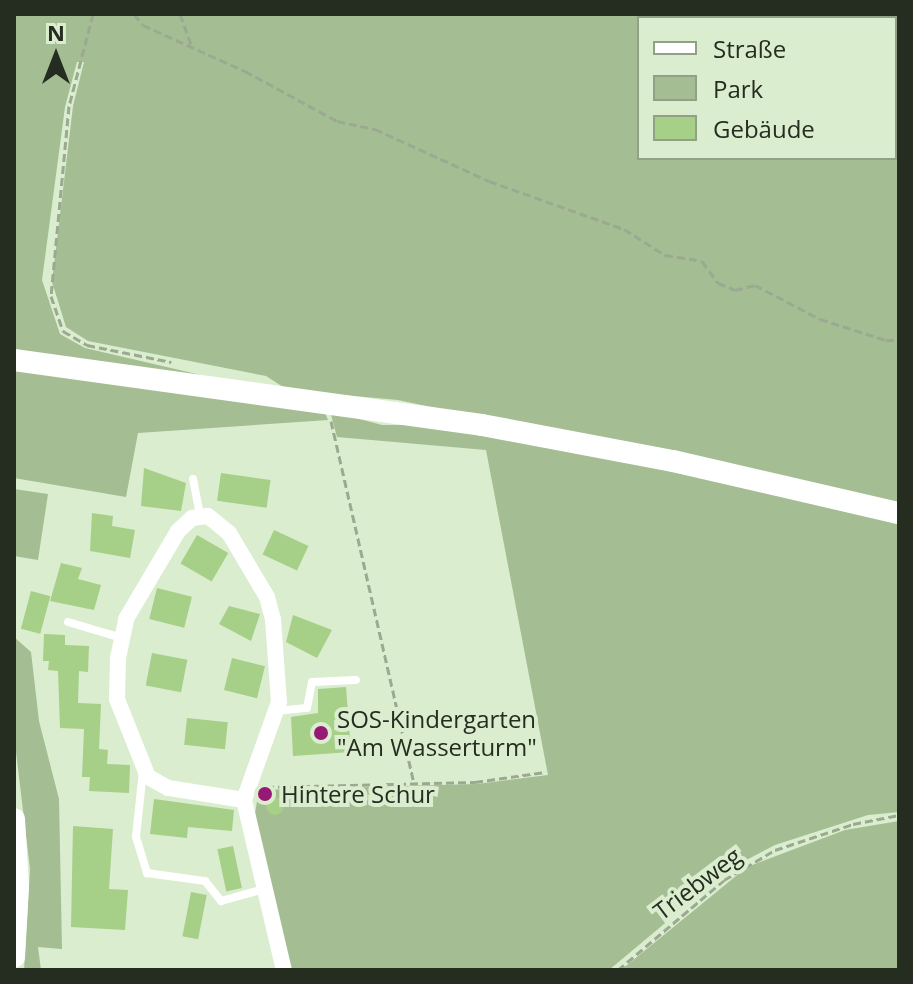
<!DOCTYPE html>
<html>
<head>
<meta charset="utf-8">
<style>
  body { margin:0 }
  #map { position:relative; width:913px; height:984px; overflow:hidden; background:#daedce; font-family:"Open Sans",sans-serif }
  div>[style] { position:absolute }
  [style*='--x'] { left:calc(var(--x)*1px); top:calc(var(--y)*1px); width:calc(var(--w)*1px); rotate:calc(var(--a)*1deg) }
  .green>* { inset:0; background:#a4bd93 }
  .building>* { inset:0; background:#a6cf88; transform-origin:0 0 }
  .round { border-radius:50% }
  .path>* { height:3px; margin-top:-1.5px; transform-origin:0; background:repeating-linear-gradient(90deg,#9ba991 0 8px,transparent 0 12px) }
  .service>* { height:8px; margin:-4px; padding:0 4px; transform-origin:4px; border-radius:4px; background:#fff }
  .minor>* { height:16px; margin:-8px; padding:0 8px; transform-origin:8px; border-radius:8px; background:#fff }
  .secondary>* { height:22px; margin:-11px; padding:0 11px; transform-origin:11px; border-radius:11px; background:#fff }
  .dots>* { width:22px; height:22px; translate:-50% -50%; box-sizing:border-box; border:4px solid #daedce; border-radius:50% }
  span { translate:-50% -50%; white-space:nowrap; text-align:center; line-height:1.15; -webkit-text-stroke:8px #daedce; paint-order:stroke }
  .poi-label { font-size:24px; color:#252c20 }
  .left { translate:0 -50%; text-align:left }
  .street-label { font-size:24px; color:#252c20 }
  .frame { position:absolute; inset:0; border:16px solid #252c20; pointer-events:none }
  .legend { position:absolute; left:637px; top:16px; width:260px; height:144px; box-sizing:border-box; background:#daedce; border:2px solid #92a088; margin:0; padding:10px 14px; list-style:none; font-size:24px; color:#252c20 }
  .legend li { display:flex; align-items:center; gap:16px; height:40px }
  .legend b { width:40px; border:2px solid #92a088 }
  .north { position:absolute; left:16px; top:16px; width:80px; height:80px; -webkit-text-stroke:6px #daedce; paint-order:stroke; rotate:0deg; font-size:22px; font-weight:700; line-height:32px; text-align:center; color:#252c20 }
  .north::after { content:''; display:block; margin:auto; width:28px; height:36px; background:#252c20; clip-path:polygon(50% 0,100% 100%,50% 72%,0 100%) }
</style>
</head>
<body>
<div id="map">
  <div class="green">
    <div style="clip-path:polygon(evenodd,14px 14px,899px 14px,899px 505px,398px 400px,288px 390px,266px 376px,88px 341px,66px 327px,52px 282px,73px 106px,84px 62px,77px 62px,65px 107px,42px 280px,60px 334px,85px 348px,231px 382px,14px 351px,14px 14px,639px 18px,895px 18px,895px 158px,639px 158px,639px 18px)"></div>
    <div style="clip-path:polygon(14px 366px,323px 408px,328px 420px,138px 433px,126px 497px,14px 478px)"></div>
    <div style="clip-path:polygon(330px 411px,382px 425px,429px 425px,602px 456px,899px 522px,899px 812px,868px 815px,775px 845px,731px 868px,609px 970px,290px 970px,254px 819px,259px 790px,477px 784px,548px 775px,486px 450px,337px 437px)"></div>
    <div style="clip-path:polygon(14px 489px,48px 494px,38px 560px,14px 556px)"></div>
    <div style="clip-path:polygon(14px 637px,31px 652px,39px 721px,59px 799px,62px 949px,38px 947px,41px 970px,24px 970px,30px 869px,14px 735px)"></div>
    <div style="clip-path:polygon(899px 821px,899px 970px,621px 970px,747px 867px,845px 830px)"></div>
  </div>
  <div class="building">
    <div style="clip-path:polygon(144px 468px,186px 483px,181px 511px,141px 506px)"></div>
    <div style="left:221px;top:473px;width:50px;height:28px;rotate:8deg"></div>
    <div style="clip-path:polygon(92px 513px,113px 516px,112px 526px,135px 530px,130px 558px,90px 551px)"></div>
    <div style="left:274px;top:530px;width:38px;height:27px;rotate:25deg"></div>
    <div style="left:197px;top:535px;width:36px;height:33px;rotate:30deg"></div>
    <div style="clip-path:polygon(61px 563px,82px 568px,78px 579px,101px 585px,94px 610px,50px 601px)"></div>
    <div style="left:157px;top:588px;width:36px;height:32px;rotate:14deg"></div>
    <div style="left:31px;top:591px;width:20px;height:39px;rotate:15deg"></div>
    <div style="clip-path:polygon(229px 606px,260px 614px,251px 641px,219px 624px)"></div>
    <div style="clip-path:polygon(293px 615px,332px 630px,317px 658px,286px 642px)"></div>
    <div style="clip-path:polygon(44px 634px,65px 635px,65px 645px,89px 646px,88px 672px,79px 671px,78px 703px,101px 704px,99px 749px,108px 750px,107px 764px,130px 765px,129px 793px,89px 791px,90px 777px,82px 777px,84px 729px,60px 728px,58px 671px,48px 670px,49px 661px,43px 661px)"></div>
    <div style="left:152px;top:653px;width:36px;height:33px;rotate:11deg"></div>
    <div style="left:232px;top:658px;width:34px;height:33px;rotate:14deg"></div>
    <div style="clip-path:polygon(346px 687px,351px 752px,293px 756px,291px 717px,318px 713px,318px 689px)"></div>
    <div style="left:187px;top:718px;width:41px;height:27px;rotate:6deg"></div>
    <div class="round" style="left:266px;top:797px;width:18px;height:18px"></div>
    <div style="clip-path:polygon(154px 799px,234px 810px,232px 831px,188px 827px,187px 838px,150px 834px)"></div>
    <div style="clip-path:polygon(73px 826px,113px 829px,109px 889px,128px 890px,125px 930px,71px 927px)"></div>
    <div style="left:233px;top:846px;width:43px;height:16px;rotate:78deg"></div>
    <div style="left:191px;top:892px;width:16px;height:45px;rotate:11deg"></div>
  </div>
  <div class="path">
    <div style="--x:93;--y:14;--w:95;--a:104.6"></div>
    <div style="--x:69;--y:106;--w:191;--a:95.4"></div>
    <div style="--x:51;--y:296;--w:37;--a:71"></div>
    <div style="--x:63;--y:331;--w:28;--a:30"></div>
    <div style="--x:87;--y:345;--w:86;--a:11.4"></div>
    <div style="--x:134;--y:14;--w:14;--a:51"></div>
    <div style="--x:143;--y:25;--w:112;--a:24.3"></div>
    <div style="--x:245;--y:71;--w:105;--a:28.5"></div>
    <div style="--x:337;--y:121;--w:39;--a:12"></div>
    <div style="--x:375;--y:129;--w:125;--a:24.5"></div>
    <div style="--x:489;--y:181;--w:143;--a:19.6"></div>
    <div style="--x:624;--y:229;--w:49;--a:32.4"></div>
    <div style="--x:665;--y:255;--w:37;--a:9"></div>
    <div style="--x:702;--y:261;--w:27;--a:54"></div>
    <div style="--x:718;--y:283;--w:18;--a:22"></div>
    <div style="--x:735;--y:290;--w:21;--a:-14"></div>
    <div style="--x:755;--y:285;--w:73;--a:27.6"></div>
    <div style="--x:820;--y:319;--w:69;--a:17.7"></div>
    <div style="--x:886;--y:340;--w:13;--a:0"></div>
    <div style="--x:180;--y:14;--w:37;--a:70"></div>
    <div style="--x:331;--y:421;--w:372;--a:77.1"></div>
    <div style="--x:266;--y:787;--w:209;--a:-1.4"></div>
    <div style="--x:475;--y:782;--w:71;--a:-8.1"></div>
    <div style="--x:618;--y:970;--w:139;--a:-40.3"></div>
    <div style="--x:724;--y:880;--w:59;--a:-30.5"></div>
    <div style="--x:775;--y:850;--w:82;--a:-18.4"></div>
    <div style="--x:853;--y:824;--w:47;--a:-11.1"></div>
  </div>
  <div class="service">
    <div style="--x:193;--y:479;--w:38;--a:79"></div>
    <div style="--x:68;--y:622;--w:56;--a:16.5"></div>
    <div style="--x:277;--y:711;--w:30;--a:-6"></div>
    <div style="--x:307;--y:708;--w:26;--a:-79"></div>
    <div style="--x:312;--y:682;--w:44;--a:-2.6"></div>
    <div style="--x:143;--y:771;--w:66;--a:96.1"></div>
    <div style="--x:136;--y:837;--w:38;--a:73"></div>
    <div style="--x:147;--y:873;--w:59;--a:7.9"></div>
    <div style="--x:205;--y:881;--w:26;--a:51"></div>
    <div style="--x:221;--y:901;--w:45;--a:-15.6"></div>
  </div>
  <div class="minor">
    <div style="--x:208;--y:516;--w:27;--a:39"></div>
    <div style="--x:229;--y:533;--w:74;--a:59.3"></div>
    <div style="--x:267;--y:597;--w:23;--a:75"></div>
    <div style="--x:273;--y:619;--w:83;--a:85.9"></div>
    <div style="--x:279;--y:702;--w:104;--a:109.7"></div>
    <div style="--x:244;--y:800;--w:77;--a:-171"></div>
    <div style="--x:168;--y:788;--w:23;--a:-151"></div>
    <div style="--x:148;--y:777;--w:84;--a:-111.7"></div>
    <div style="--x:117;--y:699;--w:41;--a:-88.6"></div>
    <div style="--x:118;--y:658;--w:40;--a:-78"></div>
    <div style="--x:126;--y:619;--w:102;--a:-59.4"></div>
    <div style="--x:178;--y:531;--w:19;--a:-43"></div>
    <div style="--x:192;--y:518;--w:16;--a:-7"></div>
    <div style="--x:244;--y:800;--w:175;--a:76.8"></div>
  </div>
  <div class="secondary">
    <div style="--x:14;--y:360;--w:472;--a:7.9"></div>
    <div style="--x:482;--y:425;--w:194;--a:10.7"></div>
    <div style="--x:673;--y:461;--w:232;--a:13"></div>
    <div style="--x:14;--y:819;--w:67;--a:86.6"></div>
    <div style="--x:18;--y:886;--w:71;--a:93.2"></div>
  </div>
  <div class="dots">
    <div style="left:321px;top:733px;background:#961a73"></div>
    <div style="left:265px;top:794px;background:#961a73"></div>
  </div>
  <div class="poi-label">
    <span class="left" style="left:337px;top:733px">SOS-Kindergarten<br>"Am Wasserturm"</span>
    <span class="left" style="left:281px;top:794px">Hintere Schur</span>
  </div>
  <div class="street-label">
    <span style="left:697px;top:883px;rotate:-37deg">Triebweg</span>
  </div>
  <div class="frame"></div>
  <ul class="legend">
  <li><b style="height:10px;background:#fff"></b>Straße</li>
  <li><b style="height:22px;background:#a4bd93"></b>Park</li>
  <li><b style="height:22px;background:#a6cf88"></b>Gebäude</li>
  </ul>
  <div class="north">N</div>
</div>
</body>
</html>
